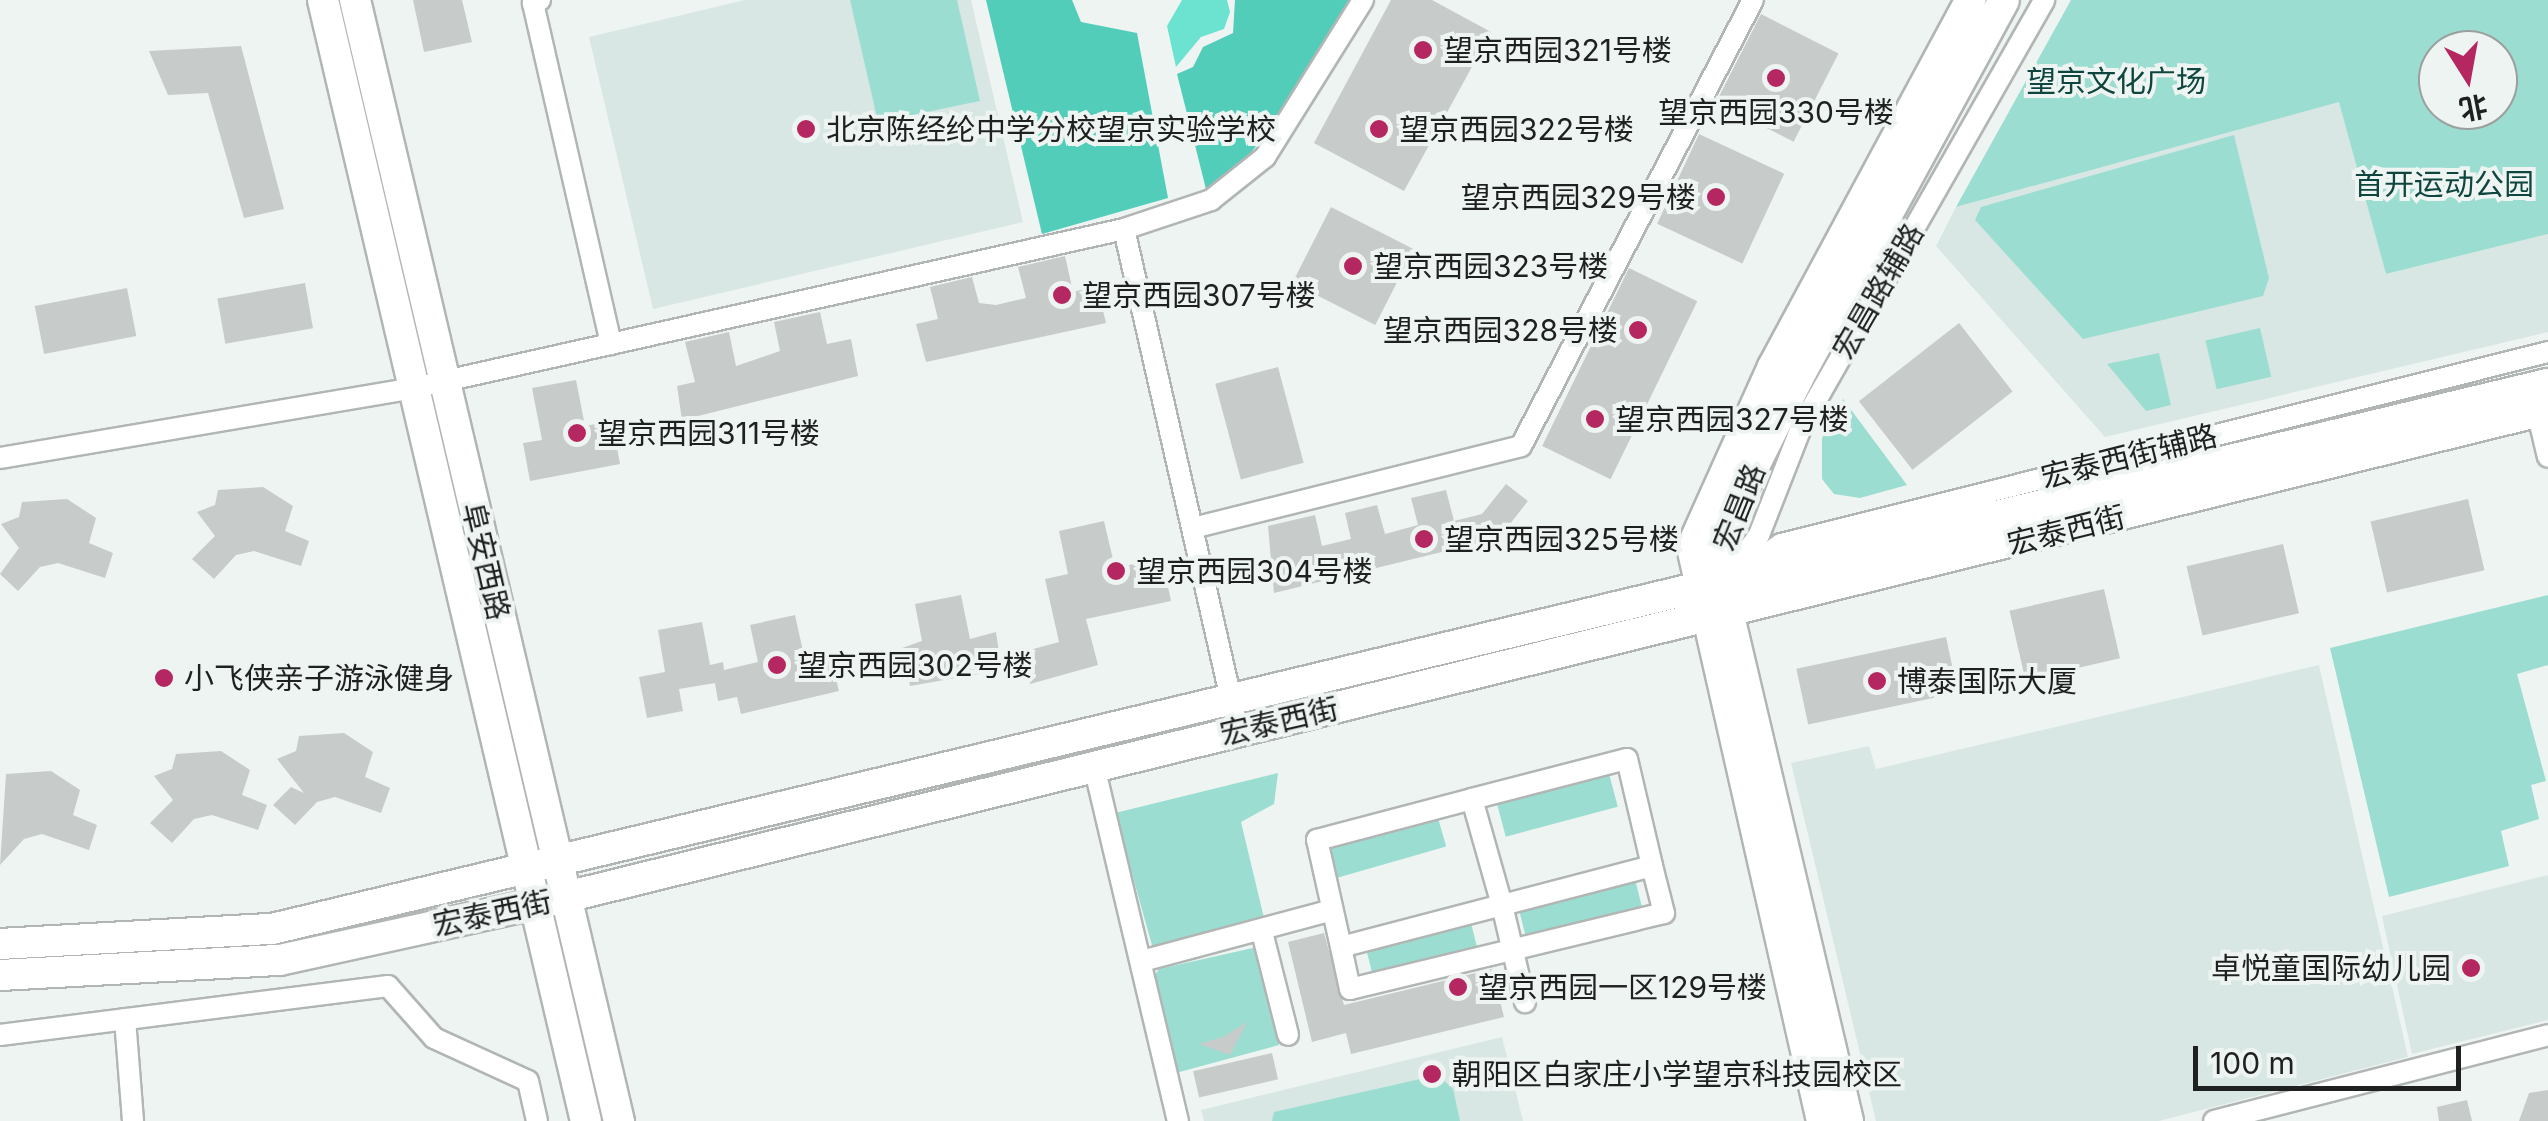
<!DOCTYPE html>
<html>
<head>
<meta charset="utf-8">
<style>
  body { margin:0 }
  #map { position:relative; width:2548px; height:1121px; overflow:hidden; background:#eef4f2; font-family:Inter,"Noto Sans SC",sans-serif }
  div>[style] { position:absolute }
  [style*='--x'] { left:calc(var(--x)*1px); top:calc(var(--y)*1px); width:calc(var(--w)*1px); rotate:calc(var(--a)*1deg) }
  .built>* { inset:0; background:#d8e7e4 }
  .green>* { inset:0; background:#9cddd1; transform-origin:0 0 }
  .forest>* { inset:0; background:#52cdba }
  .water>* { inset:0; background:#6be3d0 }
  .building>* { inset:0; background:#c7cccb; transform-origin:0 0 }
  .roads { filter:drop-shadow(2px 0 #b1b6b5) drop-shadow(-2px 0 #b1b6b5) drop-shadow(0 2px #b1b6b5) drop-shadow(0 -2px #b1b6b5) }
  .street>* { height:20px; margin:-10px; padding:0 10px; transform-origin:10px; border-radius:10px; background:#fff }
  .secondary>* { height:30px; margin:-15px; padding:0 15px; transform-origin:15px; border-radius:15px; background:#fff }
  .dots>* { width:28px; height:28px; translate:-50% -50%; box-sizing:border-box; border:5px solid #eef4f2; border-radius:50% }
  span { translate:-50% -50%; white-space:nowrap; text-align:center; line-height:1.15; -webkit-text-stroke:8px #eef4f2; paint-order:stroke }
  .poi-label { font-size:30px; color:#1f2120 }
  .left { translate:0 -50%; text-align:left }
  .right { translate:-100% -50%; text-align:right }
  .park-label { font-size:30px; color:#0e453e }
  .street-label { font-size:30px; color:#1f2120 }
  .north { position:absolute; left:2418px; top:30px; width:100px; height:100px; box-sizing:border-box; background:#eef4f2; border:2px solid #9ba09e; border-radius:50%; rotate:169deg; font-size:28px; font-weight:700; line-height:40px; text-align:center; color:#1f2120 }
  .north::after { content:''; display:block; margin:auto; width:35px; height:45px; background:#b42760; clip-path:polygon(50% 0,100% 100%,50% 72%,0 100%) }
  .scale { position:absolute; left:2193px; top:1046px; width:268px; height:45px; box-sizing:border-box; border:5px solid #1f2120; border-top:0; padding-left:12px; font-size:30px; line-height:35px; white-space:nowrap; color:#1f2120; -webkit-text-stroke:8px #eef4f2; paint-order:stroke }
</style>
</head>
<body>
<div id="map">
  <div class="built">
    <div style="clip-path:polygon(745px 0,971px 0,1023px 222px,653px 309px,589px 37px)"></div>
    <div style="clip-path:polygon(2340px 101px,2386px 274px,2548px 234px,2548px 332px,2105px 437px,1936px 246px,1956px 207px)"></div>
    <div style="clip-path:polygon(2319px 665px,2408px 1057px,2159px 1121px,1876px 1121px,1791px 763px,1869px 746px,1876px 769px)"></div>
    <div style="clip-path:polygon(2548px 875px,2548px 1020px,2412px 1054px,2382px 916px)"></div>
    <div style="clip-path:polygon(1502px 1037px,1523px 1121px,1204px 1121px,1201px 1110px)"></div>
  </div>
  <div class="green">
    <div style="clip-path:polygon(850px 0,957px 0,980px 101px,878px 122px)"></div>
    <div style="clip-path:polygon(evenodd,2071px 0,2548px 0,2548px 234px,2386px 274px,2339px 102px,1956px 207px,2071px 0,2438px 50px,2498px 50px,2498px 110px,2438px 110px,2438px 50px)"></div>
    <div style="clip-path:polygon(2234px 135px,2269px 278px,2263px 296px,2083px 339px,1975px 220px,1981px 207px)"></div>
    <div style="left:2260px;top:328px;width:50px;height:56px;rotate:77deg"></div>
    <div style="clip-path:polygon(2159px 353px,2171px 405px,2146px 411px,2107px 364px)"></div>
    <div style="clip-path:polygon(1843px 399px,1907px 485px,1860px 498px,1834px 494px,1822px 479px,1822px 438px)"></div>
    <div style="clip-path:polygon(2548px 595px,2548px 665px,2517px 674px,2546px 781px,2531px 785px,2539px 819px,2501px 831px,2509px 866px,2389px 897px,2330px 648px)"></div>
    <div style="left:1608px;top:770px;width:38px;height:116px;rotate:75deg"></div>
    <div style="clip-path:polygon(1278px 773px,1274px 804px,1241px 822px,1264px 918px,1153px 949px,1115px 813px)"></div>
    <div style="left:1436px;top:811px;width:37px;height:116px;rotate:74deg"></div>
    <div style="left:1634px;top:875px;width:32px;height:120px;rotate:76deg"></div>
    <div style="left:1470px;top:919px;width:30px;height:108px;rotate:76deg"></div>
    <div style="clip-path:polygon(1257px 947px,1279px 1045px,1172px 1074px,1151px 981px,1159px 969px)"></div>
    <div style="clip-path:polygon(1438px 1075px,1453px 1089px,1460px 1121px,1272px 1121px,1274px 1112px)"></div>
  </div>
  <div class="forest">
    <div style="clip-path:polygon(986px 0,1072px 0,1081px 22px,1137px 33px,1168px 198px,1042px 234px)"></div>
    <div style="clip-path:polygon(1235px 0,1349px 0,1287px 105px,1250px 154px,1206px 189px,1177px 74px,1193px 67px,1203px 47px,1233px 33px)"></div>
  </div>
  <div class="water">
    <div style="clip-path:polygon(1182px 0,1227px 0,1230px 12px,1224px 29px,1201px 37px,1176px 67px,1167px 26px)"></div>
  </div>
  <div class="building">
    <div style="clip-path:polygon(413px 0,462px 0,472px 42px,424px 52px)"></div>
    <div style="clip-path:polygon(1391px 0,1432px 0,1491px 32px,1404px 191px,1314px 143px)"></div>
    <div style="left:1761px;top:14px;width:87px;height:99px;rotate:27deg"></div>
    <div style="clip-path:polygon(241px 46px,284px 209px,244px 218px,208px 93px,168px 95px,149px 51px)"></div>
    <div style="left:1699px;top:134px;width:94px;height:99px;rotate:25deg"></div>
    <div style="left:1331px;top:207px;width:93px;height:85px;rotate:27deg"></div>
    <div style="clip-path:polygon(1065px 256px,1073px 292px,1097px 286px,1106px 323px,926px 362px,916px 324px,938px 319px,930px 287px,972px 277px,979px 303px,996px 305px,1026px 298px,1018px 267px)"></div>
    <div style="left:1629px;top:268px;width:76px;height:198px;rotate:26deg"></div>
    <div style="left:305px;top:283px;width:46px;height:89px;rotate:80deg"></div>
    <div style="left:127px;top:288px;width:49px;height:94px;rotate:79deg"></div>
    <div style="clip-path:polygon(820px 312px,827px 344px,851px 339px,858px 376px,682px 420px,677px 386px,695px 382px,685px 342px,729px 332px,736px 366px,780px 351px,774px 322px)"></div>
    <div style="left:1959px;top:323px;width:87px;height:127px;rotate:52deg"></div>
    <div style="left:1278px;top:367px;width:99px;height:65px;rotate:75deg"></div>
    <div style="clip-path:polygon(576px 380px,585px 426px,612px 421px,620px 464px,530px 481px,523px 443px,542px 440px,532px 388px)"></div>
    <div style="clip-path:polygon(1506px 484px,1528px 501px,1499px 538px,1274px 593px,1268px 526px,1315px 515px,1322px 546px,1351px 539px,1345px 513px,1377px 505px,1385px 534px,1418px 525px,1411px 498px,1446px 490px,1454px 521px,1482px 514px)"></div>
    <div style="clip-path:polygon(263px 487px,293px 506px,285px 531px,309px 541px,301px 566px,254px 551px,236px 555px,214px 579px,192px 559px,215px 536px,197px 512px,215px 505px,218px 490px)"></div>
    <div style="clip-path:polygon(67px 499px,96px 518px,89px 543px,113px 553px,105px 578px,58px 563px,40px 567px,18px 591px,0 574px,19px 548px,1px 524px,19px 517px,22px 502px)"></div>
    <div style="left:2468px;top:499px;width:73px;height:100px;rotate:77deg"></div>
    <div style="clip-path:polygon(1104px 521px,1115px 568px,1162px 558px,1171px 601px,1086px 619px,1098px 665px,1030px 684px,1025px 666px,910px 686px,902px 648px,922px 641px,915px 604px,961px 595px,970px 639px,996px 632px,1000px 658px,1059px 642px,1045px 579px,1068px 574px,1059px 531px)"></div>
    <div style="left:2283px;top:544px;width:71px;height:99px;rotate:77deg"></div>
    <div style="left:2104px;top:589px;width:71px;height:97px;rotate:77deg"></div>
    <div style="clip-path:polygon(795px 615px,806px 665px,831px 660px,839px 691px,741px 714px,737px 697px,718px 701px,715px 683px,679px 689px,683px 711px,647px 718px,639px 677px,665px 672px,658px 630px,702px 622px,710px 665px,723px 662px,724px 670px,758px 662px,750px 625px)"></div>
    <div style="left:1946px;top:637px;width:57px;height:153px;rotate:78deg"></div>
    <div style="clip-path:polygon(344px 733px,373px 752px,365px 777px,390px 788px,381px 813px,335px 797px,317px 802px,295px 825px,273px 805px,291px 787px,304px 793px,277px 759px,296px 751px,299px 736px)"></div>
    <div style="clip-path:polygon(221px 751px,250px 770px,242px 795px,267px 805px,258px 830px,212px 815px,194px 819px,172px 843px,150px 823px,173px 800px,154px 776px,172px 769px,176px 754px)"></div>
    <div style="clip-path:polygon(51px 771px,80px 790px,73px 815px,97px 825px,89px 850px,42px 834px,24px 839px,0 865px,6px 774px)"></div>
    <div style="clip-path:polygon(1324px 933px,1344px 1005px,1492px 969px,1504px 1017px,1351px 1054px,1346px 1033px,1312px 1042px,1288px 942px)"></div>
    <div style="clip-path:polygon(1247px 1022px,1230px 1055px,1199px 1044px,1223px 1037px)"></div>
    <div style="left:1272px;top:1053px;width:27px;height:81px;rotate:77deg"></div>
    <div style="clip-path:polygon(2548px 1090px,2548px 1121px,2519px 1121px,2529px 1093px)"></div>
    <div style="clip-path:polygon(2467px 1100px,2472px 1121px,2439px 1121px,2437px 1107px)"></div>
  </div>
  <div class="roads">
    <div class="street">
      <div style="--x:540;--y:0;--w:8;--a:157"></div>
      <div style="--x:533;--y:3;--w:350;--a:77.1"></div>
      <div style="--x:1124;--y:229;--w:514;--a:77.18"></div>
      <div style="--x:2537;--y:411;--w:47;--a:76.6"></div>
      <div style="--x:0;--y:458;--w:420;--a:-9.6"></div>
      <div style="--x:414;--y:388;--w:728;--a:-12.62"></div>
      <div style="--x:1124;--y:229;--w:92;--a:-18.4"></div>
      <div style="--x:1211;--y:200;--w:69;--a:-38.5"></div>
      <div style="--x:1265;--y:157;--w:185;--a:-58"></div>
      <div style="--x:1193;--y:528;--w:338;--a:-14"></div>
      <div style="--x:1521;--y:446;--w:503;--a:-62.52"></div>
      <div style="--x:1742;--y:571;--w:47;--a:-34.7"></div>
      <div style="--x:1781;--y:544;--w:791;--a:-14.05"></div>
      <div style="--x:1732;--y:572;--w:46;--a:-53.9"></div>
      <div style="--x:1759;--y:535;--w:118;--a:-68.6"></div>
      <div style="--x:1802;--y:425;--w:489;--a:-60.3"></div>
      <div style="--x:1094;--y:766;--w:365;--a:76.7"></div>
      <div style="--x:1472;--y:799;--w:110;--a:74.2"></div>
      <div style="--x:1502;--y:905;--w:166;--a:165.4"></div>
      <div style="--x:1341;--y:947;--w:110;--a:-102.6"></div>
      <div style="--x:1317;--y:840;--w:160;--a:-14.8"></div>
      <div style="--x:1472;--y:799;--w:160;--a:-14.5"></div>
      <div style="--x:1627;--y:759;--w:110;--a:76.8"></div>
      <div style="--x:1652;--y:866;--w:155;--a:165.4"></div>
      <div style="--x:1502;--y:905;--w:100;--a:76.7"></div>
      <div style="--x:1262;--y:932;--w:106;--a:75.8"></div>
      <div style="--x:1341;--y:947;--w:43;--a:77.9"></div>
      <div style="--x:1350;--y:989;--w:323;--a:-13.6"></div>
      <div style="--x:1664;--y:913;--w:49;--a:-104.3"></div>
      <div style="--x:1142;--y:961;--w:197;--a:-15"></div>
      <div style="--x:125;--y:1019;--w:102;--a:85.5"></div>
      <div style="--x:0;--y:1035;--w:391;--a:-7.2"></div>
      <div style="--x:388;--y:986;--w:69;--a:48.5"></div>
      <div style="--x:434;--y:1038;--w:103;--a:24.6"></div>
      <div style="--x:528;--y:1081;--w:41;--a:77.3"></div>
      <div style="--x:2214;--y:1121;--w:345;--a:-14.4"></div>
    </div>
    <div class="secondary">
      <div style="--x:323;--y:0;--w:1151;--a:76.8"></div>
      <div style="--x:355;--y:0;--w:1152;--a:76.75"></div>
      <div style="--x:0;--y:944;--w:272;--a:-3.2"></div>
      <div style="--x:272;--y:929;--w:2340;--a:-13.47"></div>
      <div style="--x:0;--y:975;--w:280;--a:-3.1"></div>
      <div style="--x:280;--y:960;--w:293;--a:-12.4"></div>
      <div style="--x:566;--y:897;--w:2041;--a:-13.83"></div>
      <div style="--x:1822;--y:1121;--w:589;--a:-102.76"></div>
      <div style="--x:1692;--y:547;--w:197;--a:-65.8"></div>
      <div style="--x:1773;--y:367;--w:417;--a:-61.7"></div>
      <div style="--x:1848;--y:1121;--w:575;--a:-103.26"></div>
      <div style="--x:1716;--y:561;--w:42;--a:-75"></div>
      <div style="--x:1727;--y:520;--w:159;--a:-63.4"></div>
      <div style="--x:1798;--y:378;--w:430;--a:-61.4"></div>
    </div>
  </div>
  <div class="dots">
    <div style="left:1423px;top:50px;background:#b42760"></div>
    <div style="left:1776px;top:78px;background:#b42760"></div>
    <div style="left:806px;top:129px;background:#b42760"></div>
    <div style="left:1379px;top:129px;background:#b42760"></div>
    <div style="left:1716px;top:197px;background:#b42760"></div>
    <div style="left:1353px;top:266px;background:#b42760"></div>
    <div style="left:1062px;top:295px;background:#b42760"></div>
    <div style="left:1638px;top:330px;background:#b42760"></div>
    <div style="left:1595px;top:419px;background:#b42760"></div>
    <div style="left:577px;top:433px;background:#b42760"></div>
    <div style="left:1424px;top:539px;background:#b42760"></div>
    <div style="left:1116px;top:571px;background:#b42760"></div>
    <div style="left:777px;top:665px;background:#b42760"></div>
    <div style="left:164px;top:678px;background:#b42760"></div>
    <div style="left:1877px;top:681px;background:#b42760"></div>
    <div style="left:2471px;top:968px;background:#b42760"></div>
    <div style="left:1458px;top:987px;background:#b42760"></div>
    <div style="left:1432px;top:1074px;background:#b42760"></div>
  </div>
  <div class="poi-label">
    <span class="left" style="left:1443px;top:50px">望京西园321号楼</span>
    <span style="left:1776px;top:112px">望京西园330号楼</span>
    <span class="left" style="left:826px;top:129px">北京陈经纶中学分校望京实验学校</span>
    <span class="left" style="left:1399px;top:129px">望京西园322号楼</span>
    <span class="right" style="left:1696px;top:197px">望京西园329号楼</span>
    <span class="left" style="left:1373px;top:266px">望京西园323号楼</span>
    <span class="left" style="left:1082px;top:295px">望京西园307号楼</span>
    <span class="right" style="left:1618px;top:330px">望京西园328号楼</span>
    <span class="left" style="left:1615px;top:419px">望京西园327号楼</span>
    <span class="left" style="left:597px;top:433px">望京西园311号楼</span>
    <span class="left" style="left:1444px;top:539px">望京西园325号楼</span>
    <span class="left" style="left:1136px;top:571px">望京西园304号楼</span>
    <span class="left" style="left:797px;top:665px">望京西园302号楼</span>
    <span class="left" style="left:184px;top:678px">小飞侠亲子游泳健身</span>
    <span class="left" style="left:1897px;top:681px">博泰国际大厦</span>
    <span class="right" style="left:2451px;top:968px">卓悦童国际幼儿园</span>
    <span class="left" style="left:1478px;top:987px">望京西园一区129号楼</span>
    <span class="left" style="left:1452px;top:1074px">朝阳区白家庄小学望京科技园校区</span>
  </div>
  <div class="park-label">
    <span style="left:2116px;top:81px">望京文化广场</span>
    <span style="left:2444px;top:184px">首开运动公园</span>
  </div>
  <div class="street-label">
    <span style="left:1878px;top:291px;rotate:-60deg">宏昌路辅路</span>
    <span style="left:2129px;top:456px;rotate:-14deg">宏泰西街辅路</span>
    <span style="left:1739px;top:507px;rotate:-68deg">宏昌路</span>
    <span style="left:2066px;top:530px;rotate:-14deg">宏泰西街</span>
    <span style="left:486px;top:561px;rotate:77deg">阜安西路</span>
    <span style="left:1279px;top:721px;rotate:-13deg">宏泰西街</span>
    <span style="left:492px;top:913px;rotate:-12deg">宏泰西街</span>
  </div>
  <div class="north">北</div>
  <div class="scale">100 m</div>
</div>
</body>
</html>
